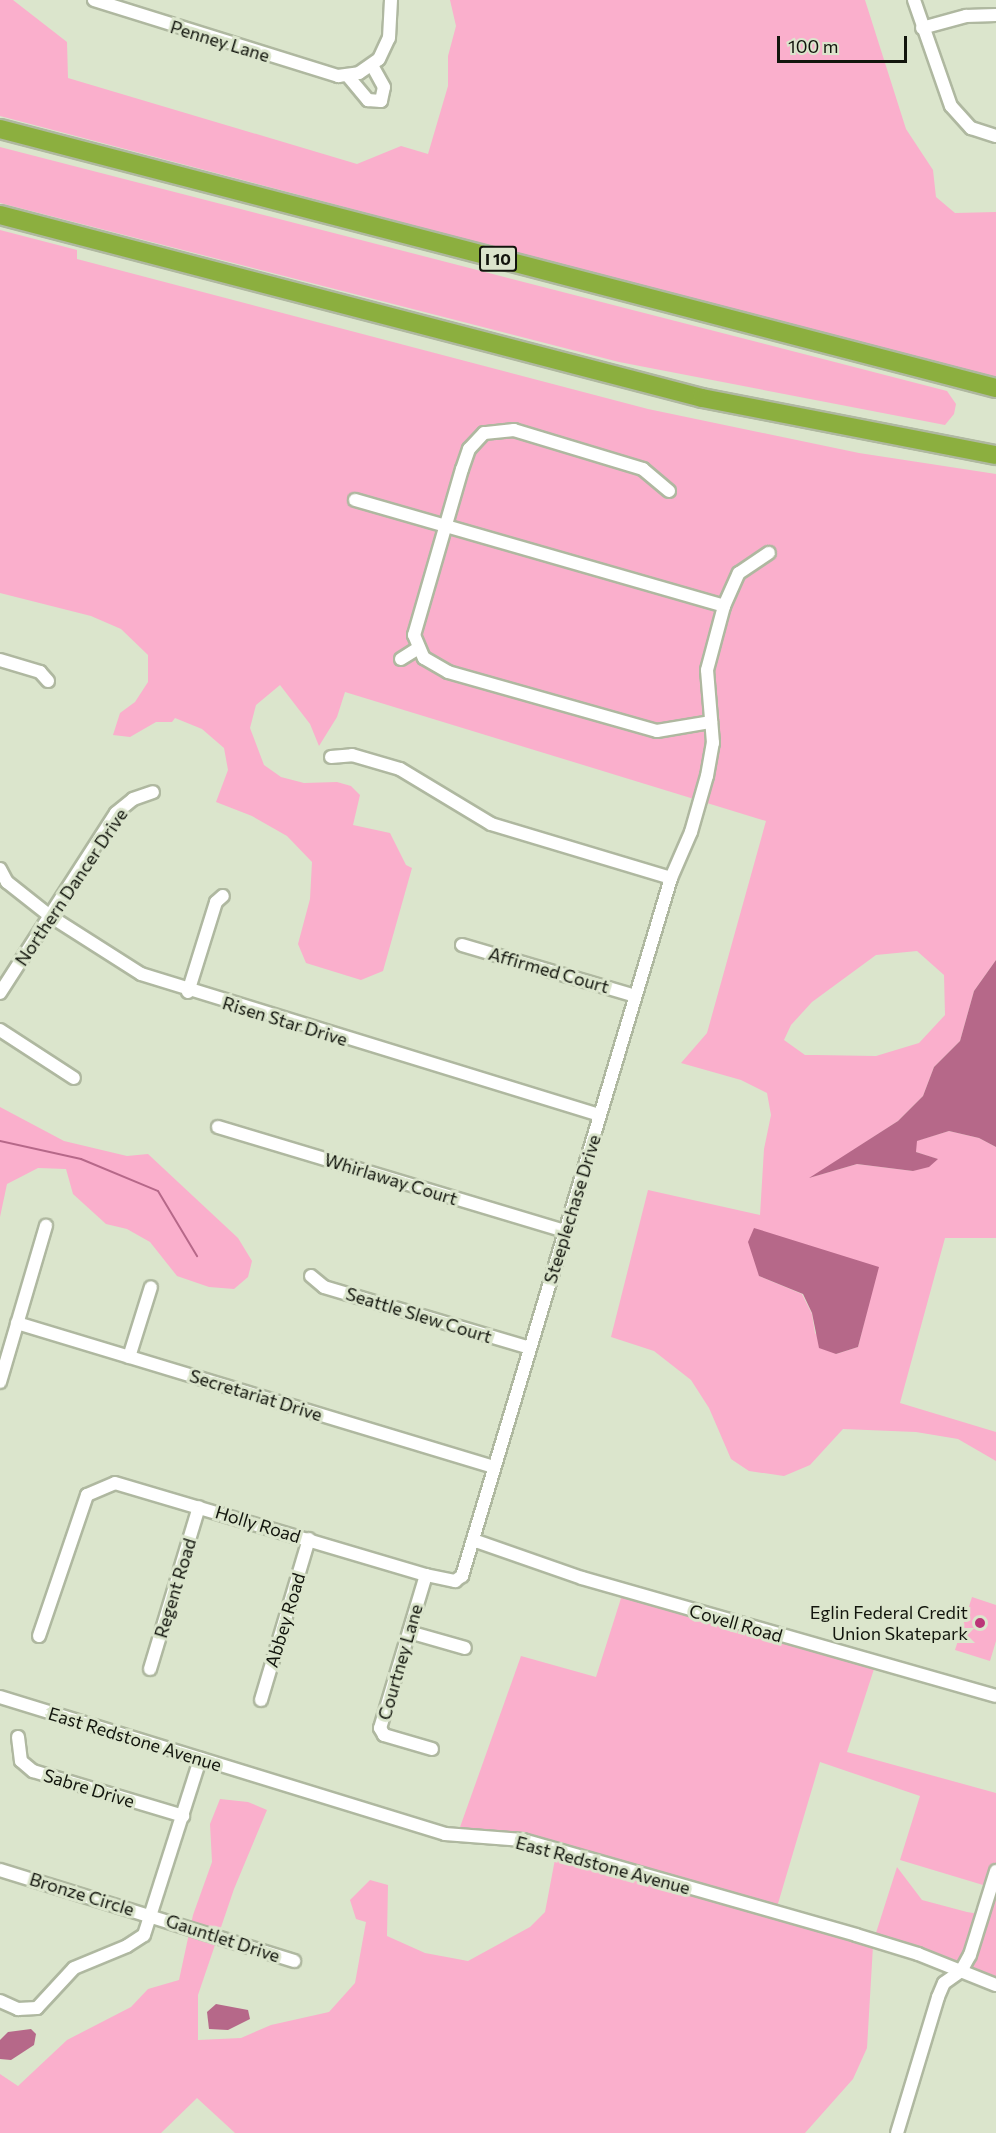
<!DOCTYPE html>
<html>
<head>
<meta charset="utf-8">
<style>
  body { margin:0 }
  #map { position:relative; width:996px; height:2133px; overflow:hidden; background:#dbe5cc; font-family:Commissioner,sans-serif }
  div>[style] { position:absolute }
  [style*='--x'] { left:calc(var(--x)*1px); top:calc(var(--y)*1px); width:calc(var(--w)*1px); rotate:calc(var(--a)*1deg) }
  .green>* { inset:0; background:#faafcc }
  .water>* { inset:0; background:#b66889 }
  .stream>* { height:2px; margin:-1px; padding:0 1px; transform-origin:1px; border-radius:1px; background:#b66889 }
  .roads { filter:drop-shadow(2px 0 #afb8a0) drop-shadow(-2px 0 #afb8a0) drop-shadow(0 2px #afb8a0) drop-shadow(0 -2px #afb8a0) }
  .minor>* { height:12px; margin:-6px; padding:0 6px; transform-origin:6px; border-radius:6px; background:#fff }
  .highway>* { height:18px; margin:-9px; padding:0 9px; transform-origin:9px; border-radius:9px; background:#8caf3f }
  .dots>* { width:16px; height:16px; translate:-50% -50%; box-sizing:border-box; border:3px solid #dbe5cc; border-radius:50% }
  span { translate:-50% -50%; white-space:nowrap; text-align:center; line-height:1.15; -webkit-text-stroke:6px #dbe5cc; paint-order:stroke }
  .shield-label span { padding:2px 4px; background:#dbe5cc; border:2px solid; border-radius:4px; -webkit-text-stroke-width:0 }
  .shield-label { font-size:16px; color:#12150d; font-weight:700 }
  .street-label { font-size:18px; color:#12150d }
  .poi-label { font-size:18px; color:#12150d }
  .right { translate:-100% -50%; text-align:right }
  .scale { position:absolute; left:777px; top:36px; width:130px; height:27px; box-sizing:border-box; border:3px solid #12150d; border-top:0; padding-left:8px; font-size:18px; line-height:21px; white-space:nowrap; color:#12150d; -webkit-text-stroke:4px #dbe5cc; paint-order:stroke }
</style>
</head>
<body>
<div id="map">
  <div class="green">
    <div style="clip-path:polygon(0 0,13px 0,67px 42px,68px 78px,357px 164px,401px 146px,428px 154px,448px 86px,448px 56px,456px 26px,450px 0,865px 0,906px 129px,933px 170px,936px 197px,955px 213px,996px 212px,996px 379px,0 116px)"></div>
    <div style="clip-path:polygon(0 147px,947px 391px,956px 404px,954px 414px,945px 425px,619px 362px,0 203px)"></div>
    <div style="clip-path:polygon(evenodd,0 230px,77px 250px,77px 259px,648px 409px,859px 453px,996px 474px,996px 960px,974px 991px,960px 1041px,934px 1067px,923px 1096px,898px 1121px,812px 1177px,857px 1164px,913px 1171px,937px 1159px,916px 1152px,916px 1141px,949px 1131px,979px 1138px,996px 1147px,996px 1238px,945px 1238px,900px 1403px,996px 1432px,996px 1461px,958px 1439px,916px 1432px,843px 1429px,810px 1465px,784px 1476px,749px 1471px,731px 1459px,709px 1408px,691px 1380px,654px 1351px,611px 1337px,648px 1190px,760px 1215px,764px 1149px,771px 1115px,767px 1093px,741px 1080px,681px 1063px,707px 1033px,766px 821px,345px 692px,337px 717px,319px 746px,310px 724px,280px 685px,256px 705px,250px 728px,264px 765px,281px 777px,304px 783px,337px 782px,351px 786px,360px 795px,353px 825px,390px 833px,406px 865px,412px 868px,383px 971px,361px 980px,306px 963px,298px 944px,310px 899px,312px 862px,287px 836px,252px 816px,216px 802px,228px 770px,224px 748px,202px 729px,175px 718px,172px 722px,156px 722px,130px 737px,113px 735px,120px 713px,135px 702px,148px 682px,148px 655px,121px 629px,91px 616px,0 593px,0 230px,917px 951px,944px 975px,945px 1015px,919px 1043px,876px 1056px,816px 1055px,805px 1055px,784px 1040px,791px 1025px,812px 1002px,876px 955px,917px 951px,0 230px,877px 1270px,858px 1347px,836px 1354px,815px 1333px,812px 1314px,802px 1294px,759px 1276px,877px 1270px)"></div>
    <div style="clip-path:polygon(0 1107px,64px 1141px,127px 1156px,148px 1154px,238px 1238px,252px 1261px,248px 1277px,234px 1289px,209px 1287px,177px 1276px,150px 1242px,127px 1229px,106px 1224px,73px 1194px,66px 1169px,38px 1168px,7px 1184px,0 1217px)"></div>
    <div style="clip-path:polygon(623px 1592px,874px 1669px,847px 1752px,996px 1793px,996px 1980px,875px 1936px,897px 1867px,922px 1900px,967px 1912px,985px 1915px,993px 1888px,900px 1860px,920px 1796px,820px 1762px,777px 1907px,459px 1830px,521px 1656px,596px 1677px)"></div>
    <div style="clip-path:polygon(972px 1597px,996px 1605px,996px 1641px,990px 1661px,955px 1650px)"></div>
    <div style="clip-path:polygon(220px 1799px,248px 1802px,267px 1810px,234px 1889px,198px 1995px,198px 2040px,241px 2038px,271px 2025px,329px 2012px,355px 1983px,366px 1922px,356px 1919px,350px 1900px,370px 1880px,388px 1885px,387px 1936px,425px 1953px,468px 1961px,530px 1927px,545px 1912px,556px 1854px,873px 1946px,867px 2048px,853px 2079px,805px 2133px,235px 2133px,197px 2098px,161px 2133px,0 2133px,0 2074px,18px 2086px,67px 2040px,131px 2007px,148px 1989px,179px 1980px,193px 1915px,212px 1862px,210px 1824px)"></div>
  </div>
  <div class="water">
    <div style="clip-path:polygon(996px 960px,996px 1147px,979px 1138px,949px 1131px,917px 1141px,916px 1152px,938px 1159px,929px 1167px,913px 1171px,857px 1164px,809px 1178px,898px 1121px,923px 1096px,934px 1067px,960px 1041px,974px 991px)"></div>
    <div style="clip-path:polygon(754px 1228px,879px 1267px,858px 1347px,836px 1354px,819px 1348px,812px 1313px,803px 1294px,759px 1276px,748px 1242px)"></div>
    <div style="clip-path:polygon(216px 2004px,248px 2010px,250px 2019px,228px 2030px,209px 2029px,207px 2012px)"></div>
    <div style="clip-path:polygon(31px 2029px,36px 2034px,34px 2045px,11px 2060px,0 2059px,0 2040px,8px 2032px)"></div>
  </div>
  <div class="stream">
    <div style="--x:0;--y:1141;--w:83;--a:12.5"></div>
    <div style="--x:81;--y:1159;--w:83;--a:22.6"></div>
    <div style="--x:158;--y:1191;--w:76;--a:59"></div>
  </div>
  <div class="roads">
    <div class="minor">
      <div style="--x:94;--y:0;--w:256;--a:17.3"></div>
      <div style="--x:338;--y:76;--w:21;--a:-8"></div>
      <div style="--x:359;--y:73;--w:24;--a:-35"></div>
      <div style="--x:379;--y:59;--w:23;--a:-65"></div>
      <div style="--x:389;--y:38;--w:38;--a:-87"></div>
      <div style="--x:914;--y:0;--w:112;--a:70.8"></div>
      <div style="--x:951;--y:106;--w:30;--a:48"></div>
      <div style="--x:971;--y:128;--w:26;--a:18"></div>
      <div style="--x:922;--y:28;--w:46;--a:-15.3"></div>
      <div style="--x:966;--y:16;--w:30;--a:-2"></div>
      <div style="--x:347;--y:75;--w:33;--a:50"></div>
      <div style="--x:368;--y:100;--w:13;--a:4"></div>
      <div style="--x:381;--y:101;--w:14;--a:-78"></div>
      <div style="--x:384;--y:87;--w:25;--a:-119"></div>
      <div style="--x:669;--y:491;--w:34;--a:-140"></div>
      <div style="--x:643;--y:469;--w:135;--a:-163.2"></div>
      <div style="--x:514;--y:430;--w:30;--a:174"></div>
      <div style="--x:484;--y:433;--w:22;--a:133"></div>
      <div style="--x:469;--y:449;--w:21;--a:109"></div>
      <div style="--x:462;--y:469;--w:173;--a:106.1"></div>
      <div style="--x:414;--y:635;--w:25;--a:67"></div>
      <div style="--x:424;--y:658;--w:28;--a:30"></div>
      <div style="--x:448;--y:672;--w:217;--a:15.8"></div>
      <div style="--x:657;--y:731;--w:55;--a:-9.5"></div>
      <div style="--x:355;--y:500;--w:384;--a:16"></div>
      <div style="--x:401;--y:659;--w:19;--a:-32"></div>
      <div style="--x:0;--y:660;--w:42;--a:16.7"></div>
      <div style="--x:40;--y:672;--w:12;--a:48"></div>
      <div style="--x:331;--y:757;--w:21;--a:-5"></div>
      <div style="--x:352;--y:755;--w:50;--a:16.3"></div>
      <div style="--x:400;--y:769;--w:106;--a:31.1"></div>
      <div style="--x:491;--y:824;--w:188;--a:16.7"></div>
      <div style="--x:0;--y:869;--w:15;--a:62"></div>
      <div style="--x:7;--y:882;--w:55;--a:38.3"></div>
      <div style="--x:50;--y:916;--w:108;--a:32.5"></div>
      <div style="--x:141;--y:974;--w:480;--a:17.1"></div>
      <div style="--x:462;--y:945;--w:180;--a:16.4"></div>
      <div style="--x:188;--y:992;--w:94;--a:-72.7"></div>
      <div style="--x:216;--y:902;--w:9;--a:-41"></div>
      <div style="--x:0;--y:993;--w:214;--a:-57.2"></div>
      <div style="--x:116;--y:813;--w:22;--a:-39"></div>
      <div style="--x:133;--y:799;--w:21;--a:-19"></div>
      <div style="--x:0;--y:1030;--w:88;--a:33"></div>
      <div style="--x:218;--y:1127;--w:362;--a:16.7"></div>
      <div style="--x:311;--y:1276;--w:17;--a:40"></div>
      <div style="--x:324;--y:1287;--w:215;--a:16.5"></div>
      <div style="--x:17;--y:1323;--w:498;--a:16.8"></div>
      <div style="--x:129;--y:1357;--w:73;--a:-72.6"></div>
      <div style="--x:0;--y:1382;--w:163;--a:-73.6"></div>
      <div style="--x:473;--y:1540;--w:115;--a:19.2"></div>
      <div style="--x:582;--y:1578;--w:430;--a:15.9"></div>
      <div style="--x:426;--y:1575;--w:160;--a:106.7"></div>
      <div style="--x:380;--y:1728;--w:8;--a:60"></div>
      <div style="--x:384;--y:1735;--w:50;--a:16.3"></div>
      <div style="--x:409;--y:1632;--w:58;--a:15.9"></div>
      <div style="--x:39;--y:1636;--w:149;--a:-71.2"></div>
      <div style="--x:87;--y:1495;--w:30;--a:-23"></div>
      <div style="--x:115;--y:1483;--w:324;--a:16.5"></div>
      <div style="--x:426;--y:1575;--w:30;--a:12"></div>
      <div style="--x:455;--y:1581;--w:9;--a:-36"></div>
      <div style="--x:462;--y:1576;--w:729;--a:-73.33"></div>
      <div style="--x:671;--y:878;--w:50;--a:-66.5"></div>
      <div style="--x:691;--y:832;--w:58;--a:-74.1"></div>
      <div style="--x:707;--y:776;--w:34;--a:-80"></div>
      <div style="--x:713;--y:743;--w:73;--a:-94.7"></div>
      <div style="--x:707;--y:670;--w:66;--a:-75.1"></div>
      <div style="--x:724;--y:606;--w:36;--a:-66"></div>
      <div style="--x:739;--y:573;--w:36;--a:-34"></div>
      <div style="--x:150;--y:1669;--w:169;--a:-73.2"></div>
      <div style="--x:0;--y:1697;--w:466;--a:17.1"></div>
      <div style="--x:445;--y:1834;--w:78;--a:4.4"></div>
      <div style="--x:523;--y:1840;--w:346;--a:15.9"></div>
      <div style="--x:856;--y:1935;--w:65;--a:17"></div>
      <div style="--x:918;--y:1954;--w:84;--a:21.7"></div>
      <div style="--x:261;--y:1700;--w:168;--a:-73.4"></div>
      <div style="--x:18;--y:1737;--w:24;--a:83"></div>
      <div style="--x:21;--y:1761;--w:16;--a:40"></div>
      <div style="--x:33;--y:1771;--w:157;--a:16.7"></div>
      <div style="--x:0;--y:1870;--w:308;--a:17.2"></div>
      <div style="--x:0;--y:2001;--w:20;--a:24"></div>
      <div style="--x:18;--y:2009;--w:19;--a:-3"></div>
      <div style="--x:37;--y:2008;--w:54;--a:-47.2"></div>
      <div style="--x:74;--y:1968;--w:57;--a:-22.5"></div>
      <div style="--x:127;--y:1946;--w:20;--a:-33"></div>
      <div style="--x:144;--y:1935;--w:185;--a:-72.3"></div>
      <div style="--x:897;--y:2133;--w:142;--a:-73.2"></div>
      <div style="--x:938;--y:1997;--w:15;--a:-67"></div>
      <div style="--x:944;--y:1983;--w:21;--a:-35"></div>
      <div style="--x:961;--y:1971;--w:18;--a:-61"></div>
      <div style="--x:970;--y:1955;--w:88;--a:-72.8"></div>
    </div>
    <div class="highway">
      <div style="--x:0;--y:129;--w:1029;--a:14.58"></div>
      <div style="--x:0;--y:215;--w:725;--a:14.61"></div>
      <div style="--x:702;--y:398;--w:299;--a:11"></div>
    </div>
  </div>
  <div class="dots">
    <div style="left:980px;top:1623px;background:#bb3578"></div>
  </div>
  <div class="shield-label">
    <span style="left:498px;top:259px">I 10</span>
  </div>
  <div class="street-label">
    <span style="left:220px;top:41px;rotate:17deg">Penney Lane</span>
    <span style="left:71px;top:887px;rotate:-56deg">Northern Dancer Drive</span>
    <span style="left:549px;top:970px;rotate:16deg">Affirmed Court</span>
    <span style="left:285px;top:1021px;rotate:17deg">Risen Star Drive</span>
    <span style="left:391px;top:1179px;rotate:17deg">Whirlaway Court</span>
    <span style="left:572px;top:1209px;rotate:-73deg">Steeplechase Drive</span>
    <span style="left:419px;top:1315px;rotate:17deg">Seattle Slew Court</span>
    <span style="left:256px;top:1395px;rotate:17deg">Secretariat Drive</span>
    <span style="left:258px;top:1524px;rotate:17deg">Holly Road</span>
    <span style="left:175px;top:1588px;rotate:-73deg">Regent Road</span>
    <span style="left:285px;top:1620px;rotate:-73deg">Abbey Road</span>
    <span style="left:736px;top:1623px;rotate:16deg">Covell Road</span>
    <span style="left:400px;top:1662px;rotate:-74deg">Courtney Lane</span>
    <span style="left:135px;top:1739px;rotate:17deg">East Redstone Avenue</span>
    <span style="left:89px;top:1788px;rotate:17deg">Sabre Drive</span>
    <span style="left:603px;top:1865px;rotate:15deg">East Redstone Avenue</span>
    <span style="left:82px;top:1894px;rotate:17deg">Bronze Circle</span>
    <span style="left:223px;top:1938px;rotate:18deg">Gauntlet Drive</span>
  </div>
  <div class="poi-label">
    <span class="right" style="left:968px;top:1623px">Eglin Federal Credit<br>Union Skatepark</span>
  </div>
  <div class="scale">100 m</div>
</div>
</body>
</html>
